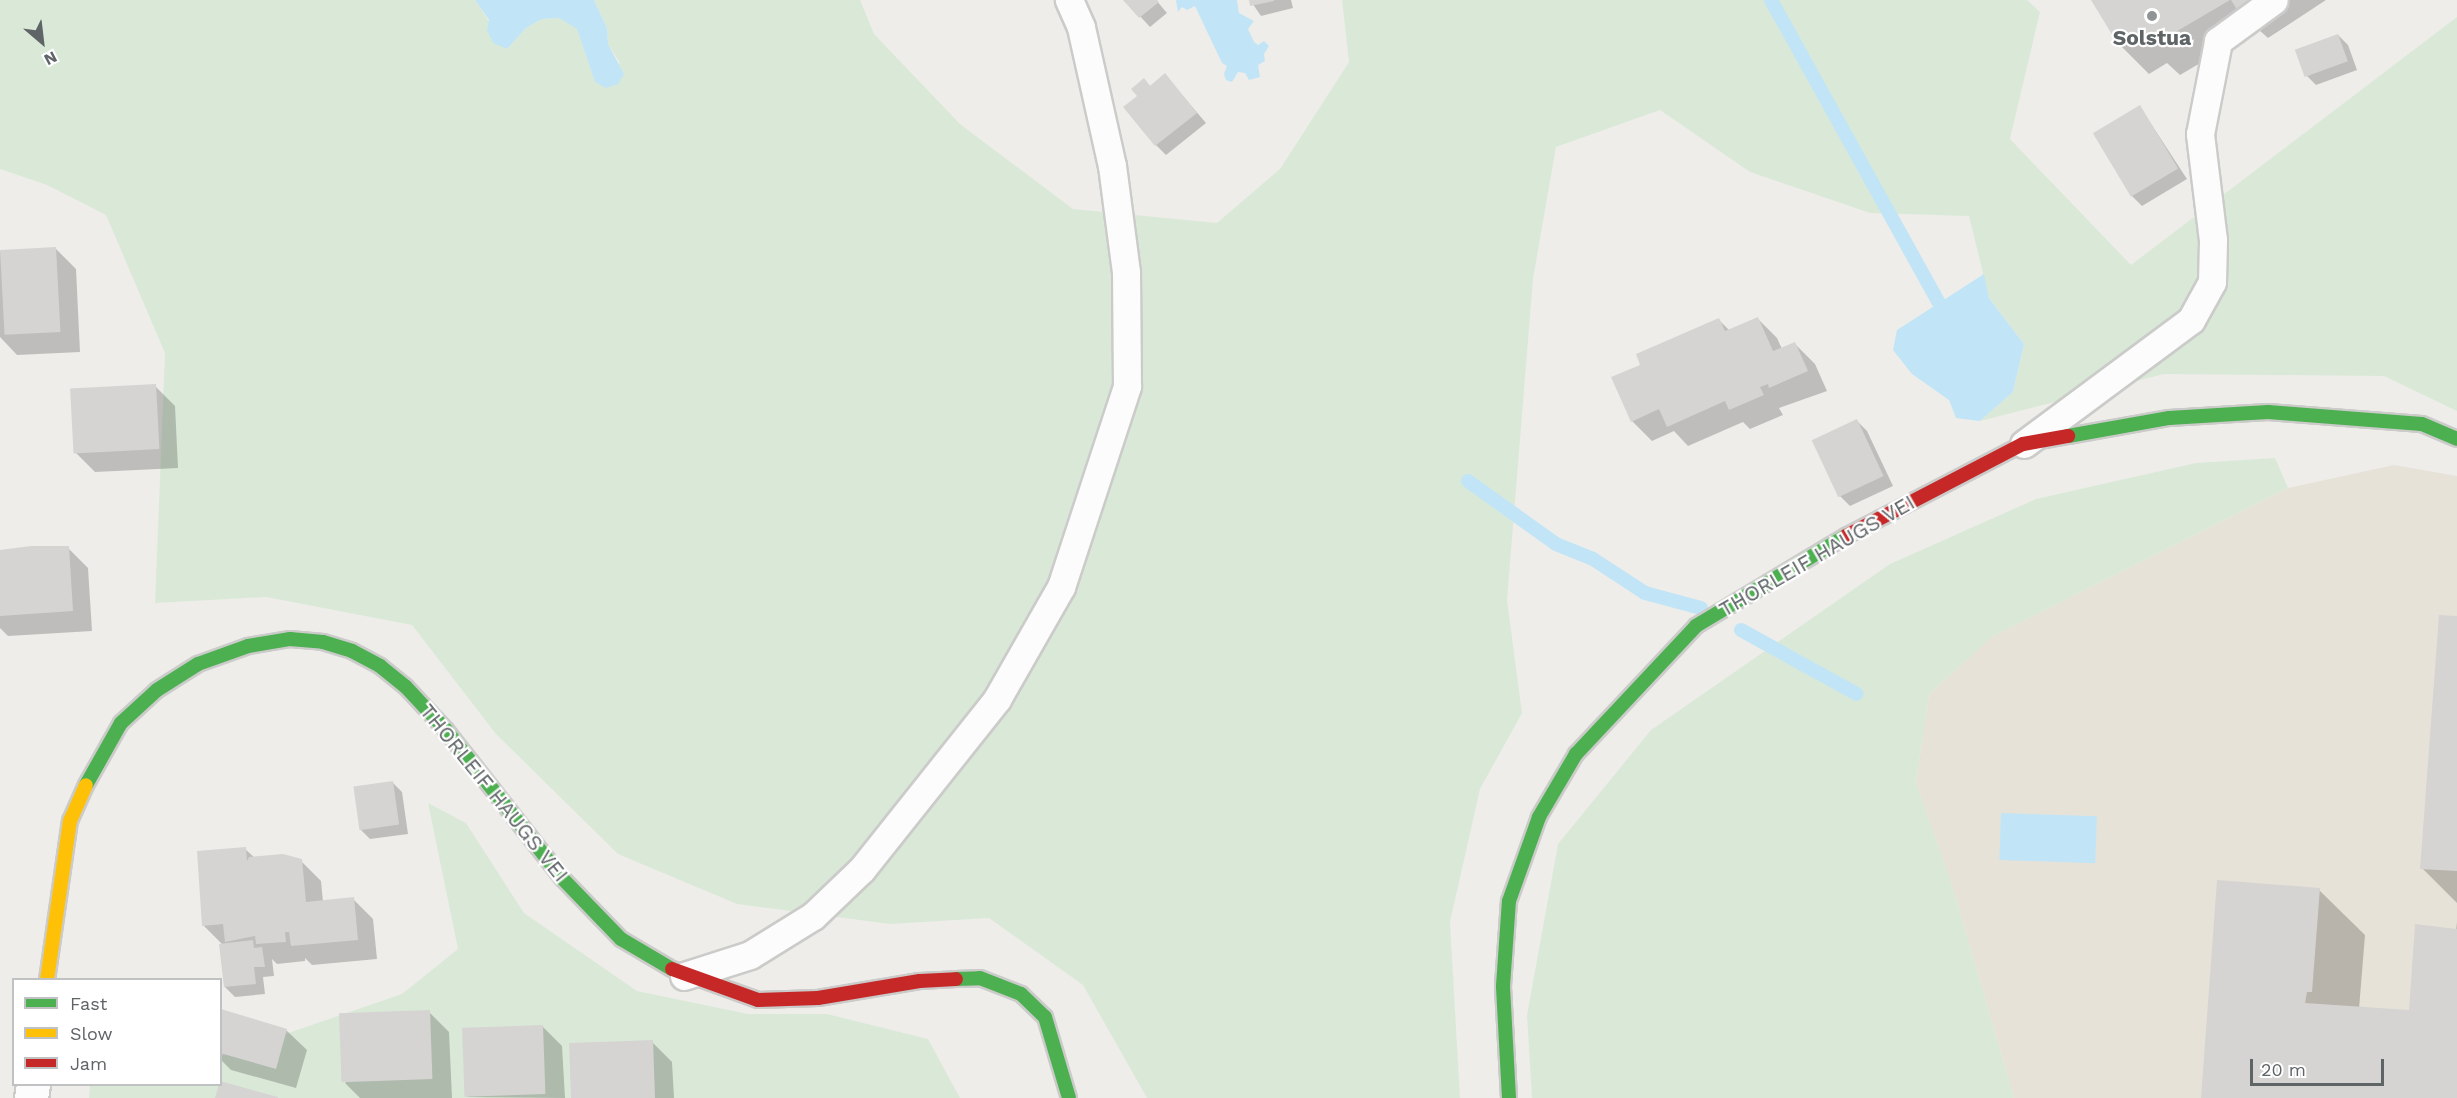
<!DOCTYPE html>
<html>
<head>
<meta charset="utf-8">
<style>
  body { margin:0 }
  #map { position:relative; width:2457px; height:1098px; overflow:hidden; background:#eeedea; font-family:"Work Sans",sans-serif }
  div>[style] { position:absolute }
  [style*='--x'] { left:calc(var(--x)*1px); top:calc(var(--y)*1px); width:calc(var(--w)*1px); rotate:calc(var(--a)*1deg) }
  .commercial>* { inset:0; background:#e7e2d8 }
  .green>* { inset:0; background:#dae9d7 }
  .water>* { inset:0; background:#c1e5f6; transform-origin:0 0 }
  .shadow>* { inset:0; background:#0003 }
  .stream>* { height:14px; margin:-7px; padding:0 7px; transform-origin:7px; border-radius:7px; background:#c1e5f6 }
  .building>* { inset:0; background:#d5d4d3; transform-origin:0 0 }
  .roads { filter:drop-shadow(2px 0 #cbcbca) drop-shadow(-2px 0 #cbcbca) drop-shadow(0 2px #cbcbca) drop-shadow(0 -2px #cbcbca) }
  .lane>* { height:27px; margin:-13.5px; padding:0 13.5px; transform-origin:13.5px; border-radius:13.5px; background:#fcfcfc }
  .street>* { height:33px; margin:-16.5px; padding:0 16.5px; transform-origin:16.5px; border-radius:16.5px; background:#fcfcfc }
  .fast>* { height:14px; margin:-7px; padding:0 7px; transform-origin:7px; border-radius:7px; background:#4caf50 }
  .slow>* { height:14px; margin:-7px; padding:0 7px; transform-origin:7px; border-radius:7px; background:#ffc107 }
  .jam>* { height:14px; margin:-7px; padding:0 7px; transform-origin:7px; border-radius:7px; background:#c62828 }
  .dots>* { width:16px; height:16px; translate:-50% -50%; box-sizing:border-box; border:3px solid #fff; border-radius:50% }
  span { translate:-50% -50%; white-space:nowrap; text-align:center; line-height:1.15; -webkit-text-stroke:4.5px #fff; paint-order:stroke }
  .poi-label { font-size:21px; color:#5f6467; font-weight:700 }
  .street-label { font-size:21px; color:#5f6467 }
  .legend { position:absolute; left:12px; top:978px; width:210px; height:108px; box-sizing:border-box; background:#fff; border:2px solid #bfc1c2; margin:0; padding:8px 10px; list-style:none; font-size:18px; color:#5f6467 }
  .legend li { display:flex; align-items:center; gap:12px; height:30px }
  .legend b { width:30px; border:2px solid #bfc1c2 }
  .north { position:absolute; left:12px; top:12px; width:60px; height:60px; -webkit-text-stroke:4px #fff; paint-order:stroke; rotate:152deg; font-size:16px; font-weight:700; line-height:24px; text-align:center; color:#5f6467 }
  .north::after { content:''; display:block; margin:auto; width:21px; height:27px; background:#5f6467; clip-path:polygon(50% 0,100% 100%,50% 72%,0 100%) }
  .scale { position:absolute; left:2250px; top:1059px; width:134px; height:27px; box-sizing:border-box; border:3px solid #5f6467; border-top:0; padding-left:8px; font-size:18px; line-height:21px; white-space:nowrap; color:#5f6467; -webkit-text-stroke:4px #fff; paint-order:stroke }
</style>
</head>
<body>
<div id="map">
  <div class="commercial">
    <div style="clip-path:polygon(2394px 465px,2457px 476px,2457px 1098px,2014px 1098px,1952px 885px,1916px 783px,1929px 694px,1992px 637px,2288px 488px)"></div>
  </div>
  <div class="green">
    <div style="clip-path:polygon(0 0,475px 0,507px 49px,526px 28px,542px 19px,559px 18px,577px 28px,595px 82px,620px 63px,608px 44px,607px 28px,594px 0,860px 0,874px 34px,960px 124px,1073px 209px,1217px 223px,1280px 169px,1349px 62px,1342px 0,2027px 0,2040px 12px,2010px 139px,2131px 265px,2457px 17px,2457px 411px,2384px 376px,2164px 374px,1980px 421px,2013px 392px,2024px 344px,1989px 298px,1969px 216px,1870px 213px,1750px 172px,1660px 110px,1556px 147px,1533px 279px,1507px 600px,1522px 713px,1480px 789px,1450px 922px,1460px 1098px,1147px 1098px,1083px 985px,989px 918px,890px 924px,737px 904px,618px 854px,496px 734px,412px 625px,266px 597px,155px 603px,165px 353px,106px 215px,47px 185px,0 169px)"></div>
    <div style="clip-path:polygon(2275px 458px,2288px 488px,1992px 637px,1929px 694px,1916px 783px,1952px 885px,2014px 1098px,1532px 1098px,1527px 1015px,1558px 844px,1651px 730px,1890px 564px,2036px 499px,2196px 463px)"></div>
    <div style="clip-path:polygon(428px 803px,466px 823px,524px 913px,637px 991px,748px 1014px,827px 1014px,928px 1039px,960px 1098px,89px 1098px,90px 1085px,220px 1084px,221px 1056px,402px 994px,458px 949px)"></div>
  </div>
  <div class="water">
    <div style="clip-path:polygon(475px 0,594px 0,607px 28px,608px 44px,624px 74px,618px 84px,606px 88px,595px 82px,577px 29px,559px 18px,542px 19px,526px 28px,507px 49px,493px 43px,487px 30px,489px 20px)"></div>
    <div style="clip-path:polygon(1176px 0,1237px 0,1239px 13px,1254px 21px,1248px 29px,1254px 42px,1258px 45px,1264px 41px,1269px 46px,1264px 54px,1265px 61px,1258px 65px,1260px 77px,1249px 80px,1245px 73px,1238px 72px,1232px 82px,1226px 80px,1224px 74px,1227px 66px,1222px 63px,1195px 6px,1187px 10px,1182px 7px,1178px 12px)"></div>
    <div style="clip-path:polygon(1984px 274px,1989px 298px,2024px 344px,2013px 392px,1980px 421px,1956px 418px,1949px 400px,1912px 374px,1893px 350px,1897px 330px)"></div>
    <div style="left:2001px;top:813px;width:96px;height:47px;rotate:2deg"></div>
  </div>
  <div class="shadow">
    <div style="clip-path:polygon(1125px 0,1156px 0,1167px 13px,1150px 27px)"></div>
    <div style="clip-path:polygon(1250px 0,1291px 0,1293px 8px,1261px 16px)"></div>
    <div style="clip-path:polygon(2093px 0,2326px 0,2268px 38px,2258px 29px,2180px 75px,2167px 63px,2149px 74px,2120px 45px)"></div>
    <div style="clip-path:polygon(2338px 35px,2348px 45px,2357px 70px,2316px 85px,2306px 75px)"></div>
    <div style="clip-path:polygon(1165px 75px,1206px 123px,1166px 155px,1156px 145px,1139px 96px,1144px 80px,1151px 87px)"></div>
    <div style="clip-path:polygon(2140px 107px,2187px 179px,2142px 206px,2132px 196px)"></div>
    <div style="clip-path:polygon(56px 249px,76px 269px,80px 352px,17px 355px,0 337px,0 252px)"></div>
    <div style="clip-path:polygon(1757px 318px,1777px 338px,1782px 349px,1795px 344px,1815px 364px,1827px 391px,1779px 408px,1783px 415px,1750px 429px,1743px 422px,1688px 446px,1674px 431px,1652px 441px,1632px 421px,1642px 366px,1719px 320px,1730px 331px)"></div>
    <div style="clip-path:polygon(155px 386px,175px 406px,178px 468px,95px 472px,75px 452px)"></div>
    <div style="clip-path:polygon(1857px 421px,1867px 431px,1893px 486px,1850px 506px,1840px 496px)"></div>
    <div style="clip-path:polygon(68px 548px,88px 568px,92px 631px,8px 636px,0 628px,0 552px)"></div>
    <div style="clip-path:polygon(2457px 617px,2457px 903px,2422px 868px)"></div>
    <div style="clip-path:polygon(392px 782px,402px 792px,408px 834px,370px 839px,360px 829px)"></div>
    <div style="clip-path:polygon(245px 849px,255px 858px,301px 861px,321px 881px,323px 902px,353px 899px,373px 919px,377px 959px,312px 965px,305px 958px,305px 961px,277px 964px,272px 959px,274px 976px,263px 977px,265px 994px,235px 997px,225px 987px,223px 945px,203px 925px)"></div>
    <div style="clip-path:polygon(2319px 890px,2365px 935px,2359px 1009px,2410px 1012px,2456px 931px,2457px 922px,2457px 1098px,2203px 1098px)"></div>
    <div style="clip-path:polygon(222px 1011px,286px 1030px,307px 1050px,296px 1088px,231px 1070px,220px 1059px)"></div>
    <div style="clip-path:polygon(429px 1012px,449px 1032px,452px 1098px,360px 1098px,345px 1083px)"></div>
    <div style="clip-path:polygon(542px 1026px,562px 1046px,565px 1098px,467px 1097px)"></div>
    <div style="clip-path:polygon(652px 1042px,672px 1062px,674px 1098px,573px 1098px)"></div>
  </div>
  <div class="stream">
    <div style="--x:1771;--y:0;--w:346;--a:61"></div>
    <div style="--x:1468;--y:481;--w:108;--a:35.6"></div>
    <div style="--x:1556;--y:544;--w:40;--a:22"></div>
    <div style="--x:1593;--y:559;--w:62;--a:33.2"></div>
    <div style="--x:1645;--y:593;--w:58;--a:15"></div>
    <div style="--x:1741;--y:630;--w:132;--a:28.9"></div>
  </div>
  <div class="building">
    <div style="clip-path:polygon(1123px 0,1157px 0,1159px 2px,1139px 18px)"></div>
    <div style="clip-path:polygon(1249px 0,1274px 0,1274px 1px,1250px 6px)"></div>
    <div style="clip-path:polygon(2091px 0,2230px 0,2150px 47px,2141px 33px,2119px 46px)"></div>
    <div style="clip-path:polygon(2231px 0,2255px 0,2238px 11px)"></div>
    <div style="left:2338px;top:34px;width:29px;height:46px;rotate:70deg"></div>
    <div style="clip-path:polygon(1165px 73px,1197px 113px,1155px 146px,1123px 107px,1137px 96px,1131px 89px,1144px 78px,1150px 86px)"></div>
    <div style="left:2140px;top:105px;width:74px;height:55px;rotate:59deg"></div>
    <div style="left:56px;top:247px;width:85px;height:56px;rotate:87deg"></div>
    <div style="clip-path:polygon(1758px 317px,1773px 351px,1795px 342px,1808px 371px,1769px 388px,1768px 384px,1760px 387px,1764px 395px,1729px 410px,1725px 401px,1667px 427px,1659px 409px,1631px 422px,1611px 377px,1640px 365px,1636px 354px,1719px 318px,1725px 331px)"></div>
    <div style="left:156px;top:384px;width:65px;height:86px;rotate:87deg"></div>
    <div style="left:1857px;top:419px;width:63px;height:50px;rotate:65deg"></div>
    <div style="clip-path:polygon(31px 546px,69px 546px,73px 611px,0 616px,0 550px)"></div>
    <div style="clip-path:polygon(2439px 615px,2457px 616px,2457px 871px,2420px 869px)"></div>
    <div style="left:393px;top:781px;width:44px;height:40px;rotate:82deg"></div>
    <div style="clip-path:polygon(246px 847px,247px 861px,249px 857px,283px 854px,302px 859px,306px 902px,354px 897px,358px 940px,291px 946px,289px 932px,285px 932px,286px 942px,256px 944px,255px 936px,225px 942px,223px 924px,202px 926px,197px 851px)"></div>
    <div style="clip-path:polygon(2217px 880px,2320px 888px,2312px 992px,2307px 992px,2305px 1003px,2409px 1010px,2415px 924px,2457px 929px,2457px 1098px,2201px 1098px)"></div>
    <div style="clip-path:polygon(253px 940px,254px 948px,262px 947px,265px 967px,254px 967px,256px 984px,224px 987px,219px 944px)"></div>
    <div style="clip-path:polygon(221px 1009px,287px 1029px,276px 1069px,220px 1053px)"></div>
    <div style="left:430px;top:1010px;width:69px;height:91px;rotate:88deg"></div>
    <div style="left:543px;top:1025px;width:69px;height:81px;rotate:88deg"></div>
    <div style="left:653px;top:1040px;width:58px;height:84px;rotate:88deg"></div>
    <div style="clip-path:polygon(220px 1081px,278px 1097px,278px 1098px,215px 1098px)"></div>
  </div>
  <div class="roads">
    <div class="lane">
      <div style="--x:2024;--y:444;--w:208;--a:-36.6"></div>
      <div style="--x:2191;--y:320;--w:43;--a:-61.1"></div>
      <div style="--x:2212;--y:282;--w:42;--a:-88.6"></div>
      <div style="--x:2213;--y:240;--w:107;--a:-97"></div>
      <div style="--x:2200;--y:134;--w:95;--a:-79"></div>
      <div style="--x:2218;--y:41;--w:69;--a:-36.2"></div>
      <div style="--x:684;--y:976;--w:69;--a:-17.7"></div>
      <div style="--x:750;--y:955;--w:74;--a:-31.8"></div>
      <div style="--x:813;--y:916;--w:68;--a:-43.8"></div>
      <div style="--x:862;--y:869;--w:217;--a:-51.5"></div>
      <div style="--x:997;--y:699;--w:129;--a:-60.3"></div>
      <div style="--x:1061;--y:587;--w:212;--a:-71.8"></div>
      <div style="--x:1127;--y:386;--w:114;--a:-90.5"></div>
      <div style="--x:1126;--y:272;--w:107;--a:-97.5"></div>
      <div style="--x:1112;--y:166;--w:142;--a:-102.6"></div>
      <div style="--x:1081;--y:27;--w:30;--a:-114"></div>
    </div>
    <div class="street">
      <div style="--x:31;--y:1098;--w:14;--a:-82"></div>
    </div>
    <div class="fast">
      <div style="--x:2068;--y:436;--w:103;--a:-10.1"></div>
      <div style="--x:2169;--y:418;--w:99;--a:-3.5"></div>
      <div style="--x:2268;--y:412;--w:154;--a:4.5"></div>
      <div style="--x:2422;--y:424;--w:38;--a:23"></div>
      <div style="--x:86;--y:785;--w:71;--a:-60.6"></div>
      <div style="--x:121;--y:723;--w:49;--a:-42.5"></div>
      <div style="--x:157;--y:690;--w:49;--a:-32.4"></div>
      <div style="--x:198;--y:664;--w:53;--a:-19.8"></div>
      <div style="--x:248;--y:646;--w:43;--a:-9.5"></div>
      <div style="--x:290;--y:639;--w:33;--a:5"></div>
      <div style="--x:323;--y:642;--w:30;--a:17"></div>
      <div style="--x:352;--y:651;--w:32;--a:28"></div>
      <div style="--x:380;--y:666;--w:33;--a:39"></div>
      <div style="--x:406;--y:687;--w:59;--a:47.1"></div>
      <div style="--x:446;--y:730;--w:188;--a:51.9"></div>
      <div style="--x:562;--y:878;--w:85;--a:46"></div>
      <div style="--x:621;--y:939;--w:59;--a:30.5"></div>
      <div style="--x:956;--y:979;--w:24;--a:-2"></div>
      <div style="--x:980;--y:978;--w:44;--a:21.3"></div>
      <div style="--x:1021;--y:994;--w:33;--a:44"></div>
      <div style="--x:1045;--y:1017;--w:84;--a:73.5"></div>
      <div style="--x:1509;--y:1098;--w:112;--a:-93.1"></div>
      <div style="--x:1503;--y:986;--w:85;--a:-86"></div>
      <div style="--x:1509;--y:901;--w:89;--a:-70.3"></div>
      <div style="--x:1539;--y:817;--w:73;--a:-59.6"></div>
      <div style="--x:1576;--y:754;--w:175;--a:-46.8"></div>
      <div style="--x:1696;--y:626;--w:175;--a:-31"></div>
    </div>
    <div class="slow">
      <div style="--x:47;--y:980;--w:161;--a:-81.8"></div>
      <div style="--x:70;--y:821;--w:39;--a:-66"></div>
    </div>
    <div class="jam">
      <div style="--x:1846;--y:536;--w:199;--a:-27.5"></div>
      <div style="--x:2023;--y:444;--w:46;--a:-10.1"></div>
      <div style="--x:672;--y:969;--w:91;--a:19.8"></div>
      <div style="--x:758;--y:1000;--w:60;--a:-1.9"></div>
      <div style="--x:818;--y:998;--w:103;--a:-9.5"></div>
      <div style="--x:920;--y:981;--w:36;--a:-3"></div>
    </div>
  </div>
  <div class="dots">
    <div style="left:2152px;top:16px;background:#919495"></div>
  </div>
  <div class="poi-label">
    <span style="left:2152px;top:38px">Solstua</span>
  </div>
  <div class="street-label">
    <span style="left:1817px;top:556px;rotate:-30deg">THORLEIF HAUGS VEI</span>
    <span style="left:494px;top:793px;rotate:51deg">THORLEIF HAUGS VEI</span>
  </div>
  <ul class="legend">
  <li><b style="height:8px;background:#4caf50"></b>Fast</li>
  <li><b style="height:8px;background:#ffc107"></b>Slow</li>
  <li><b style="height:8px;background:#c62828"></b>Jam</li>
  </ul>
  <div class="north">N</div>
  <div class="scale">20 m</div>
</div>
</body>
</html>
